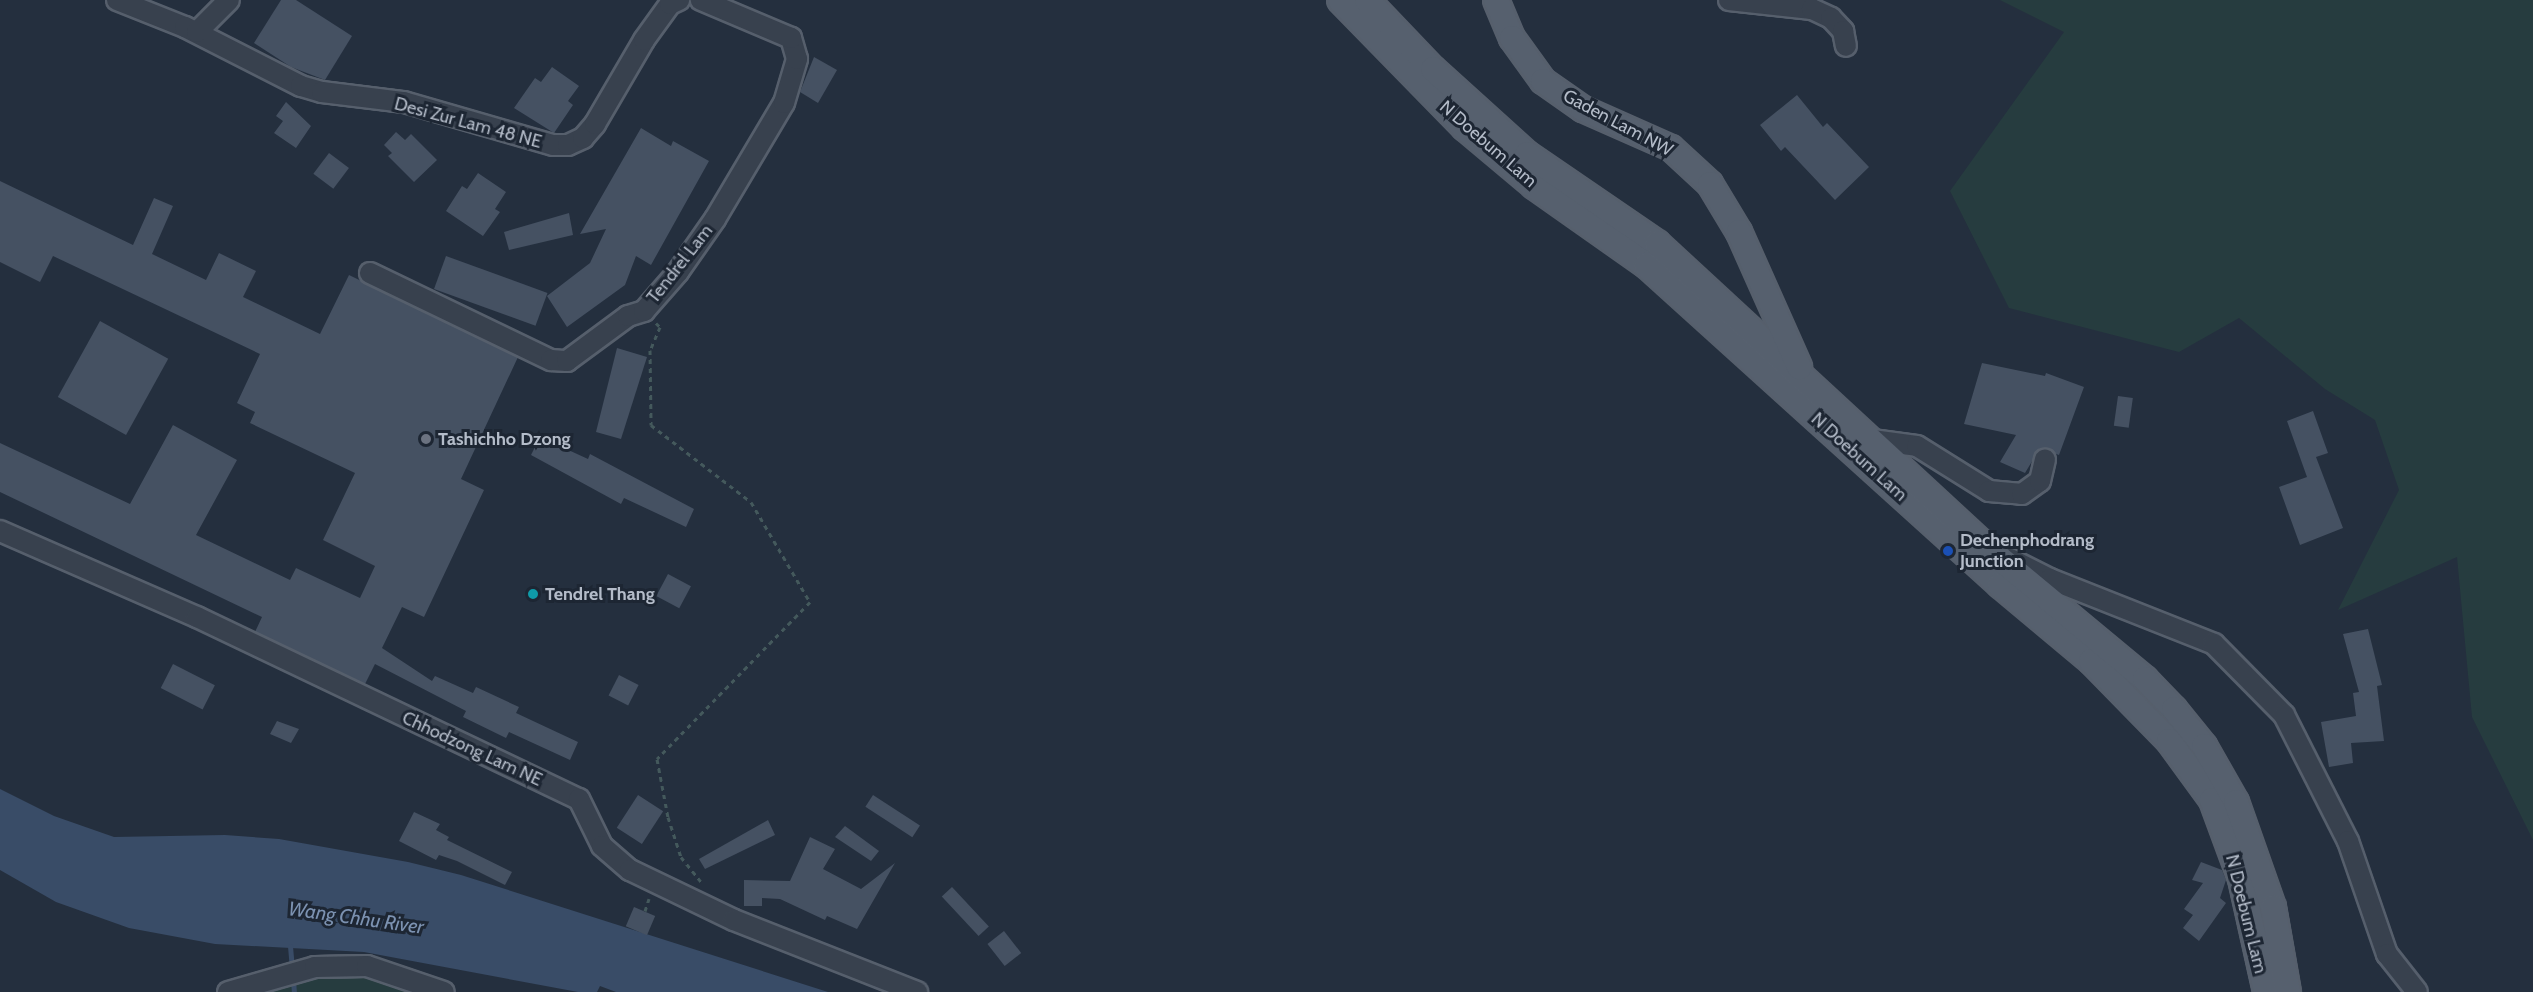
<!DOCTYPE html>
<html>
<head>
<meta charset="utf-8">
<style>
  body { margin:0 }
  #map { position:relative; width:2533px; height:992px; overflow:hidden; background:#242f3e; font-family:Cabin,sans-serif }
  div>[style] { position:absolute }
  [style*='--x'] { left:calc(var(--x)*1px); top:calc(var(--y)*1px); width:calc(var(--w)*1px); rotate:calc(var(--a)*1deg) }
  .green>* { inset:0; background:#263c3f }
  .water>* { inset:0; background:#394c67 }
  .stream>* { height:5px; margin:-2.5px; padding:0 2.5px; transform-origin:2.5px; border-radius:2.5px; background:#394c67 }
  .building>* { inset:0; background:#455162; transform-origin:0 0 }
  .path>* { height:3px; margin-top:-1.5px; transform-origin:0; background:repeating-linear-gradient(90deg,#44595c 0 4.5px,transparent 0 9px) }
  .roads { filter:drop-shadow(2px 0 #565f6c) drop-shadow(-2px 0 #565f6c) drop-shadow(0 2px #565f6c) drop-shadow(0 -2px #565f6c) }
  .minor>* { height:20px; margin:-10px; padding:0 10px; transform-origin:10px; border-radius:10px; background:#38414e }
  .major>* { height:24px; margin:-12px; padding:0 12px; transform-origin:12px; border-radius:12px; background:#56606e }
  .dots>* { width:16px; height:16px; translate:-50% -50%; box-sizing:border-box; border:3px solid #1d2633; border-radius:50% }
  span { translate:-50% -50%; white-space:nowrap; text-align:center; line-height:1.15; -webkit-text-stroke:6px #1d2633; paint-order:stroke }
  .street-label { font-size:18px; color:#b4bcc9 }
  .poi-label { font-size:18px; color:#b4bcc9; font-weight:700 }
  .left { translate:0 -50%; text-align:left }
  .water-label { font-size:20px; color:#7c92b1; font-style:italic }
</style>
</head>
<body>
<div id="map">
  <div class="green">
    <div style="clip-path:polygon(2000px 0,2533px 0,2533px 840px,2472px 717px,2457px 557px,2338px 610px,2399px 490px,2375px 420px,2325px 389px,2239px 318px,2179px 352px,2009px 308px,1950px 191px,2064px 32px)"></div>
    <div style="clip-path:polygon(367px 971px,431px 992px,257px 992px,298px 979px)"></div>
  </div>
  <div class="water">
    <div style="clip-path:polygon(0 789px,54px 816px,114px 837px,225px 835px,279px 839px,408px 862px,461px 875px,828px 992px,616px 992px,600px 986px,597px 992px,578px 992px,364px 952px,215px 944px,129px 928px,56px 902px,0 870px)"></div>
  </div>
  <div class="stream">
    <div style="--x:290;--y:946;--w:23;--a:85"></div>
    <div style="--x:293;--y:979;--w:13;--a:86"></div>
  </div>
  <div class="building">
    <div style="clip-path:polygon(281px 0,296px 0,352px 36px,325px 80px,291px 67px,254px 43px)"></div>
    <div style="clip-path:polygon(814px 57px,837px 70px,818px 103px,800px 92px)"></div>
    <div style="clip-path:polygon(552px 67px,579px 86px,568px 101px,573px 105px,554px 133px,514px 108px,535px 78px,541px 82px)"></div>
    <div style="clip-path:polygon(1797px 95px,1823px 127px,1827px 123px,1869px 167px,1835px 200px,1785px 147px,1781px 151px,1760px 125px)"></div>
    <div style="clip-path:polygon(286px 102px,311px 126px,296px 148px,274px 133px,283px 121px,276px 116px)"></div>
    <div style="clip-path:polygon(641px 128px,671px 146px,673px 141px,709px 161px,651px 265px,636px 256px,625px 285px,567px 327px,547px 296px,590px 263px,606px 229px,580px 234px)"></div>
    <div style="clip-path:polygon(396px 132px,405px 140px,411px 134px,437px 160px,414px 182px,388px 156px,392px 153px,384px 145px)"></div>
    <div style="left:329px;top:153px;width:25px;height:26px;rotate:37deg"></div>
    <div style="clip-path:polygon(478px 173px,506px 192px,495px 209px,500px 212px,483px 236px,446px 211px,462px 186px,467px 189px)"></div>
    <div style="clip-path:polygon(0 181px,133px 245px,154px 198px,173px 206px,152px 254px,206px 280px,219px 253px,256px 271px,243px 297px,320px 334px,349px 275px,518px 357px,461px 479px,484px 490px,424px 617px,402px 607px,382px 648px,432px 681px,435px 676px,473px 693px,476px 687px,519px 707px,516px 713px,578px 742px,570px 760px,509px 732px,506px 738px,463px 717px,466px 711px,375px 664px,365px 684px,255px 632px,262px 617px,0 492px,0 443px,130px 504px,173px 425px,237px 460px,196px 535px,290px 580px,296px 568px,360px 598px,375px 566px,323px 540px,355px 473px,250px 423px,255px 412px,237px 403px,260px 354px,53px 256px,40px 282px,0 262px)"></div>
    <div style="clip-path:polygon(569px 213px,573px 235px,509px 250px,504px 232px)"></div>
    <div style="left:446px;top:256px;width:108px;height:35px;rotate:20deg"></div>
    <div style="left:100px;top:321px;width:78px;height:87px;rotate:29deg"></div>
    <div style="clip-path:polygon(617px 348px,647px 357px,621px 439px,596px 432px)"></div>
    <div style="clip-path:polygon(1982px 363px,2045px 376px,2046px 373px,2084px 387px,2059px 455px,2040px 448px,2025px 473px,2000px 462px,2016px 435px,1964px 424px)"></div>
    <div style="left:2118px;top:396px;width:15px;height:30px;rotate:8deg"></div>
    <div style="clip-path:polygon(2313px 411px,2328px 453px,2316px 457px,2343px 528px,2300px 545px,2279px 487px,2307px 477px,2287px 421px)"></div>
    <div style="clip-path:polygon(540px 437px,588px 459px,590px 454px,694px 509px,686px 527px,624px 498px,621px 504px,531px 455px)"></div>
    <div style="left:668px;top:574px;width:26px;height:25px;rotate:28deg"></div>
    <div style="clip-path:polygon(2368px 629px,2382px 685px,2377px 686px,2384px 741px,2351px 743px,2353px 763px,2329px 767px,2321px 722px,2356px 716px,2353px 693px,2359px 692px,2343px 634px)"></div>
    <div style="left:173px;top:664px;width:47px;height:27px;rotate:27deg"></div>
    <div style="left:619px;top:675px;width:22px;height:23px;rotate:27deg"></div>
    <div style="clip-path:polygon(277px 721px,299px 729px,291px 743px,270px 734px)"></div>
    <div style="left:638px;top:795px;width:30px;height:39px;rotate:33deg"></div>
    <div style="left:873px;top:795px;width:56px;height:14px;rotate:33deg"></div>
    <div style="clip-path:polygon(414px 812px,440px 824px,436px 830px,449px 837px,447px 840px,512px 872px,505px 885px,457px 861px,439px 855px,436px 860px,399px 841px)"></div>
    <div style="clip-path:polygon(768px 820px,775px 835px,705px 869px,699px 859px)"></div>
    <div style="clip-path:polygon(845px 826px,879px 851px,871px 861px,835px 837px)"></div>
    <div style="clip-path:polygon(810px 837px,835px 849px,823px 869px,861px 889px,895px 863px,857px 929px,827px 916px,825px 920px,780px 899px,762px 898px,762px 906px,744px 906px,744px 880px,790px 881px)"></div>
    <div style="clip-path:polygon(2201px 862px,2222px 870px,2226px 880px,2220px 898px,2226px 903px,2199px 941px,2183px 928px,2193px 915px,2184px 909px,2203px 883px,2192px 880px)"></div>
    <div style="left:952px;top:887px;width:54px;height:14px;rotate:47deg"></div>
    <div style="left:634px;top:907px;width:23px;height:21px;rotate:23deg"></div>
    <div style="left:1004px;top:931px;width:28px;height:21px;rotate:52deg"></div>
  </div>
  <div class="path">
    <div style="--x:656;--y:323;--w:6;--a:45"></div>
    <div style="--x:660;--y:327;--w:25;--a:113"></div>
    <div style="--x:650;--y:350;--w:75;--a:89.2"></div>
    <div style="--x:651;--y:425;--w:126;--a:37.6"></div>
    <div style="--x:751;--y:502;--w:116;--a:59.5"></div>
    <div style="--x:810;--y:602;--w:219;--a:134.3"></div>
    <div style="--x:657;--y:759;--w:59;--a:79.3"></div>
    <div style="--x:668;--y:817;--w:42;--a:72"></div>
    <div style="--x:681;--y:857;--w:32;--a:51"></div>
    <div style="--x:645;--y:911;--w:13;--a:-72"></div>
  </div>
  <div class="roads">
    <div class="minor">
      <div style="--x:117;--y:0;--w:73;--a:21.7"></div>
      <div style="--x:185;--y:27;--w:130;--a:27"></div>
      <div style="--x:301;--y:86;--w:22;--a:16"></div>
      <div style="--x:322;--y:92;--w:83;--a:7"></div>
      <div style="--x:404;--y:102;--w:155;--a:16.1"></div>
      <div style="--x:553;--y:145;--w:15;--a:0"></div>
      <div style="--x:568;--y:145;--w:17;--a:-25"></div>
      <div style="--x:583;--y:138;--w:18;--a:-49"></div>
      <div style="--x:595;--y:124;--w:97;--a:-59.7"></div>
      <div style="--x:644;--y:40;--w:44;--a:-54.2"></div>
      <div style="--x:670;--y:4;--w:10;--a:-24"></div>
      <div style="--x:1729;--y:0;--w:83;--a:6.2"></div>
      <div style="--x:1812;--y:9;--w:21;--a:25"></div>
      <div style="--x:1831;--y:18;--w:18;--a:47"></div>
      <div style="--x:1843;--y:31;--w:15;--a:79"></div>
      <div style="--x:197;--y:32;--w:45;--a:-45"></div>
      <div style="--x:370;--y:273;--w:201;--a:25.7"></div>
      <div style="--x:551;--y:360;--w:16;--a:4"></div>
      <div style="--x:567;--y:361;--w:76;--a:-36.4"></div>
      <div style="--x:628;--y:316;--w:17;--a:-17"></div>
      <div style="--x:644;--y:311;--w:52;--a:-48.9"></div>
      <div style="--x:678;--y:272;--w:65;--a:-55.1"></div>
      <div style="--x:715;--y:219;--w:135;--a:-59.3"></div>
      <div style="--x:784;--y:103;--w:46;--a:-73.5"></div>
      <div style="--x:797;--y:59;--w:22;--a:-106"></div>
      <div style="--x:791;--y:38;--w:98;--a:-157.1"></div>
      <div style="--x:1872;--y:440;--w:45;--a:7.6"></div>
      <div style="--x:1917;--y:446;--w:85;--a:32"></div>
      <div style="--x:1989;--y:491;--w:33;--a:5"></div>
      <div style="--x:2022;--y:494;--w:22;--a:-36"></div>
      <div style="--x:2040;--y:481;--w:22;--a:-77"></div>
      <div style="--x:0;--y:531;--w:215;--a:23.6"></div>
      <div style="--x:197;--y:617;--w:423;--a:25.5"></div>
      <div style="--x:579;--y:799;--w:52;--a:63.9"></div>
      <div style="--x:602;--y:846;--w:37;--a:41"></div>
      <div style="--x:630;--y:870;--w:115;--a:25.7"></div>
      <div style="--x:734;--y:920;--w:197;--a:21.5"></div>
      <div style="--x:2010;--y:559;--w:45;--a:26.6"></div>
      <div style="--x:2050;--y:579;--w:176;--a:21.6"></div>
      <div style="--x:2214;--y:644;--w:100;--a:45.4"></div>
      <div style="--x:2284;--y:715;--w:141;--a:63.1"></div>
      <div style="--x:2348;--y:841;--w:120;--a:71"></div>
      <div style="--x:2387;--y:954;--w:48;--a:51.7"></div>
      <div style="--x:228;--y:992;--w:91;--a:-16"></div>
      <div style="--x:315;--y:967;--w:52;--a:-1.1"></div>
      <div style="--x:367;--y:966;--w:81;--a:18.7"></div>
    </div>
    <div class="major">
      <div style="--x:1340;--y:0;--w:179;--a:45.7"></div>
      <div style="--x:1465;--y:128;--w:90;--a:40"></div>
      <div style="--x:1534;--y:186;--w:137;--a:35.2"></div>
      <div style="--x:1646;--y:265;--w:477;--a:42.1"></div>
      <div style="--x:2000;--y:585;--w:119;--a:39.9"></div>
      <div style="--x:2091;--y:661;--w:112;--a:45.7"></div>
      <div style="--x:2169;--y:741;--w:73;--a:53.9"></div>
      <div style="--x:2212;--y:800;--w:84;--a:69.8"></div>
      <div style="--x:2241;--y:879;--w:116;--a:77.5"></div>
      <div style="--x:1367;--y:0;--w:95;--a:46.3"></div>
      <div style="--x:1433;--y:69;--w:127;--a:42.1"></div>
      <div style="--x:1527;--y:154;--w:158;--a:34.4"></div>
      <div style="--x:1657;--y:243;--w:448;--a:42.7"></div>
      <div style="--x:1986;--y:547;--w:207;--a:39.7"></div>
      <div style="--x:2145;--y:679;--w:42;--a:46"></div>
      <div style="--x:2174;--y:709;--w:48;--a:51"></div>
      <div style="--x:2204;--y:746;--w:64;--a:60.3"></div>
      <div style="--x:2236;--y:802;--w:111;--a:70.6"></div>
      <div style="--x:2273;--y:907;--w:86;--a:80"></div>
      <div style="--x:1496;--y:0;--w:41;--a:67.2"></div>
      <div style="--x:1512;--y:38;--w:53;--a:54.2"></div>
      <div style="--x:1543;--y:81;--w:49;--a:35"></div>
      <div style="--x:1583;--y:109;--w:96;--a:23.9"></div>
      <div style="--x:1671;--y:148;--w:53;--a:42.7"></div>
      <div style="--x:1710;--y:184;--w:56;--a:58.9"></div>
      <div style="--x:1739;--y:232;--w:148;--a:66"></div>
    </div>
  </div>
  <div class="dots">
    <div style="left:426px;top:439px;background:#6b7280"></div>
    <div style="left:1948px;top:551px;background:#1a4fb4"></div>
    <div style="left:533px;top:594px;background:#0f9aa8"></div>
  </div>
  <div class="street-label">
    <span style="left:468px;top:123px;rotate:15deg">Desi Zur Lam 48 NE</span>
    <span style="left:1618px;top:123px;rotate:28deg">Gaden Lam NW</span>
    <span style="left:1488px;top:144px;rotate:41deg">N Doebum Lam</span>
    <span style="left:680px;top:264px;rotate:-52deg">Tendrel Lam</span>
    <span style="left:1859px;top:457px;rotate:42deg">N Doebum Lam</span>
    <span style="left:472px;top:749px;rotate:25deg">Chhodzong Lam NE</span>
    <span style="left:2246px;top:914px;rotate:76deg">N Doebum Lam</span>
  </div>
  <div class="poi-label">
    <span class="left" style="left:438px;top:439px">Tashichho Dzong</span>
    <span class="left" style="left:1960px;top:551px">Dechenphodrang<br>Junction</span>
    <span class="left" style="left:545px;top:594px">Tendrel Thang</span>
  </div>
  <div class="water-label">
    <span style="left:356px;top:918px;rotate:8deg">Wang Chhu River</span>
  </div>
</div>
</body>
</html>
